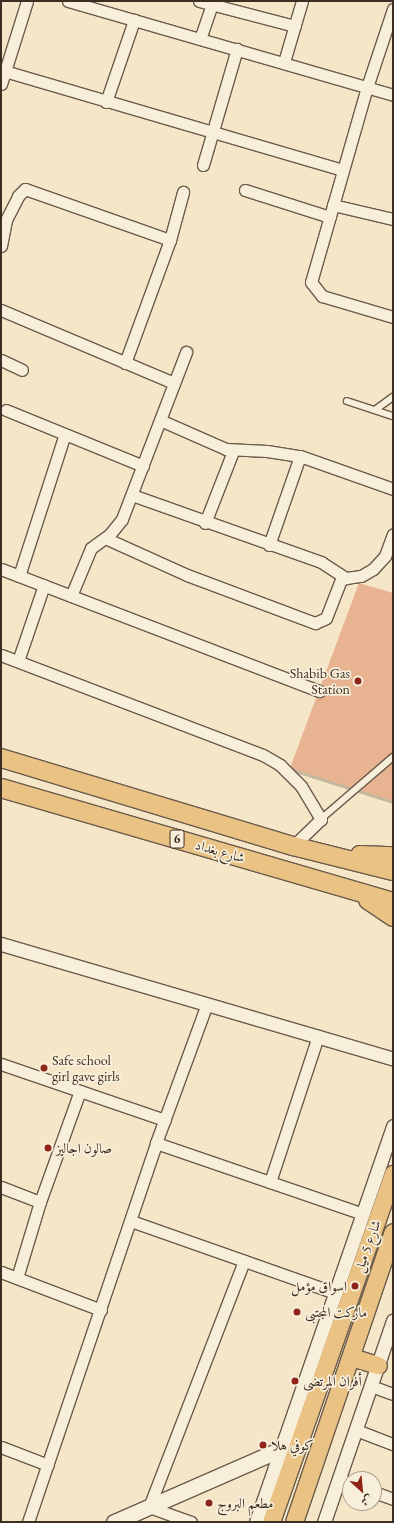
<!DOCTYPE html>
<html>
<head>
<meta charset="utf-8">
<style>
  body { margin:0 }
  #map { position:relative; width:394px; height:1523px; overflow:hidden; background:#f4e6c7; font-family:"EB Garamond",Amiri,serif }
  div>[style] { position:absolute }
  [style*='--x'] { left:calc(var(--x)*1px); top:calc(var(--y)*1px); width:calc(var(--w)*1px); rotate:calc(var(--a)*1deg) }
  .shadow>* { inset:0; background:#0003 }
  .building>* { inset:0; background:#e8b391 }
  .roads { filter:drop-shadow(1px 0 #6b5b4c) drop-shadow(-1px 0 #6b5b4c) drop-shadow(0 1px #6b5b4c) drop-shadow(0 -1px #6b5b4c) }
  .service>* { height:5.5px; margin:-2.75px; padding:0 2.75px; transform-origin:2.75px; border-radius:2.75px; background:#f8efdb }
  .minor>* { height:11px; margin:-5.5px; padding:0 5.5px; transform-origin:5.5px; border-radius:5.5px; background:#f8efdb }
  .tertiary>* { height:13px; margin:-6.5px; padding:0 6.5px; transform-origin:6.5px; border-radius:6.5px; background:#f8efdb }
  .secondary>* { height:15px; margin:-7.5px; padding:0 7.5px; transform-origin:7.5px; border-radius:7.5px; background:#f8efdb }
  .primary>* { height:17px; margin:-8.5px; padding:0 8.5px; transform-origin:8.5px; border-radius:8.5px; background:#eac384 }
  .trunk>* { height:18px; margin:-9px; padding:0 9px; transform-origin:9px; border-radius:9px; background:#eac384 }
  .dots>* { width:11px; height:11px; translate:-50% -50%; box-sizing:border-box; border:2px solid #f8efdb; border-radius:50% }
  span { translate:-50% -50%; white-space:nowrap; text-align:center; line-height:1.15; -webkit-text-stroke:3.5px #f8efdb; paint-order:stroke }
  .shield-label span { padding:1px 3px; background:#f8efdb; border:1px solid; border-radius:3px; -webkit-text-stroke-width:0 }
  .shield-label { font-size:13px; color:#3d2d23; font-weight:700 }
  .poi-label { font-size:14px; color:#3d2d23 }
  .right { translate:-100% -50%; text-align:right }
  .left { translate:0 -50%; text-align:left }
  .street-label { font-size:14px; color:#3d2d23 }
  .frame { position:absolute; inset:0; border:2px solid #3d2d23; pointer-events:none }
  .north { position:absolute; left:342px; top:1471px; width:40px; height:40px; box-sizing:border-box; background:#f8efdb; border:1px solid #ada191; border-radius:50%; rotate:153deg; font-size:11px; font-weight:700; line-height:16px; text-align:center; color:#3d2d23 }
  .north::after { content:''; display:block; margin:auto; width:14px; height:18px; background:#8f2418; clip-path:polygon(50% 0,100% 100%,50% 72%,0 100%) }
</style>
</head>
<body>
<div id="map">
  <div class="shadow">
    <div style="clip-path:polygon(393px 594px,393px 804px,296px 773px,291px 768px)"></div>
  </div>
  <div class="building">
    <div style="clip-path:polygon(359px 583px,393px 593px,393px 801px,290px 768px)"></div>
  </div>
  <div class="roads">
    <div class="service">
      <div style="--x:347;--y:401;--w:48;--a:18.1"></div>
      <div style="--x:375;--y:410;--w:22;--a:-36"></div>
      <div style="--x:321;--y:819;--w:95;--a:-40.7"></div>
    </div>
    <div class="minor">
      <div style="--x:68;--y:1;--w:338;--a:16.1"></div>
      <div style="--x:199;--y:1;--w:99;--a:14.6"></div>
      <div style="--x:393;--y:9;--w:82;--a:108.4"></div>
      <div style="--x:367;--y:87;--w:203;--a:106"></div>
      <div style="--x:311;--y:282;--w:18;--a:52"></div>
      <div style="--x:322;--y:296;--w:74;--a:16.5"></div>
      <div style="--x:200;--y:39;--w:37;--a:-71"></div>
      <div style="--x:284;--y:62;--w:64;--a:-73.6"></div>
      <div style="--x:1;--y:70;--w:356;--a:16.3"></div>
      <div style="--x:1;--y:84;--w:87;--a:-72.6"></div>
      <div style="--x:106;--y:102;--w:87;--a:-71.1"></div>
      <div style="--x:203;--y:165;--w:121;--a:-73.7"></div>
      <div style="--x:245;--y:190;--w:89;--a:17.6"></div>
      <div style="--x:333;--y:205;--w:62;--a:13.1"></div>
      <div style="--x:1;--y:246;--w:26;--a:-79"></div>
      <div style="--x:6;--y:220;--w:27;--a:-63"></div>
      <div style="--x:18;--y:196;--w:10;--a:-45"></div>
      <div style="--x:25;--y:189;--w:154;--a:19.4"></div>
      <div style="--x:1;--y:310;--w:188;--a:22.9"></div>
      <div style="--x:1;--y:360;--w:23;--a:25"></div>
      <div style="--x:125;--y:363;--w:131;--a:-69.9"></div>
      <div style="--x:170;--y:240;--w:50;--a:-74.8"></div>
      <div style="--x:6;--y:410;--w:148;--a:22.2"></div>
      <div style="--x:160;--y:420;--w:72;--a:23.7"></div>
      <div style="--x:226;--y:449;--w:41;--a:2.8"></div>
      <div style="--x:267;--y:451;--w:33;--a:9"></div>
      <div style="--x:300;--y:456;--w:99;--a:19.5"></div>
      <div style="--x:132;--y:495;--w:201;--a:19.5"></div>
      <div style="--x:321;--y:562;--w:30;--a:33"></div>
      <div style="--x:346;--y:578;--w:15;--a:-8"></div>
      <div style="--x:361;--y:576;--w:14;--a:-30"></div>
      <div style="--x:373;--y:569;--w:18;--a:-47"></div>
      <div style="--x:385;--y:556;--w:23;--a:-70"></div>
      <div style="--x:205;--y:523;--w:77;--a:-68.7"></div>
      <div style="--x:105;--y:538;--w:90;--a:24.3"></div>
      <div style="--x:187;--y:575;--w:137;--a:20.6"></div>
      <div style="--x:315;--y:623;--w:12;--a:-24"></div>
      <div style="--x:326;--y:618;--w:44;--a:-68.7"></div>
      <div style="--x:269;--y:545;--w:94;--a:-70.8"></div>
      <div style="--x:1;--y:569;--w:341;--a:21"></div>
      <div style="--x:19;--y:576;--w:149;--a:-72.1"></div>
      <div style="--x:71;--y:596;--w:52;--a:-67.4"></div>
      <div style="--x:91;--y:548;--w:24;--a:-36"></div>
      <div style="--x:110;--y:534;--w:19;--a:-51"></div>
      <div style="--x:122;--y:519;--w:179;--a:-69"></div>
      <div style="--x:1;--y:655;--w:280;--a:20.9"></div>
      <div style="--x:263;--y:755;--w:20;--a:30"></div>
      <div style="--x:280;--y:765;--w:30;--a:45"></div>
      <div style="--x:301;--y:786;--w:39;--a:59"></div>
      <div style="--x:321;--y:819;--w:39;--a:136"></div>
      <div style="--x:18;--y:661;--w:80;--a:-71.1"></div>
      <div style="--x:1;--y:1064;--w:173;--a:18.9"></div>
      <div style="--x:156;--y:1143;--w:219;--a:18.9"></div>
      <div style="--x:270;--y:1182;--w:154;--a:-71.8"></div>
      <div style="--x:1;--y:1187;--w:42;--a:21"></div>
      <div style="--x:131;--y:1221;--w:216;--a:19.4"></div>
      <div style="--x:1;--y:1272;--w:107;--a:20.8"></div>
      <div style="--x:17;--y:1278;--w:79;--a:-73.2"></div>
      <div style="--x:40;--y:1202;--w:118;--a:-70.2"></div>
      <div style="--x:371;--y:1386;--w:23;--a:20"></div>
      <div style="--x:356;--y:1430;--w:40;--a:21"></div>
      <div style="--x:1;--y:1447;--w:50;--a:21"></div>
      <div style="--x:339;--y:1479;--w:12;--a:20"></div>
      <div style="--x:374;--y:1492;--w:20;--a:20"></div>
      <div style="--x:28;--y:1522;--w:400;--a:-71.3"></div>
      <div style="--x:156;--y:1143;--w:148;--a:-69.9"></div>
      <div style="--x:191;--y:1522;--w:45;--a:-160.3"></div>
      <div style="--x:149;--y:1507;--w:264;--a:-68.9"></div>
    </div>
    <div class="tertiary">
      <div style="--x:1;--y:944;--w:409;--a:16.3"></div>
      <div style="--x:256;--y:1522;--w:419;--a:-70.9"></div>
      <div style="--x:324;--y:1522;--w:213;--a:-71.1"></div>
    </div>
    <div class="secondary">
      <div style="--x:114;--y:1522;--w:182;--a:-23.6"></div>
    </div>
    <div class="primary">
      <div style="--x:351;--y:1357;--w:28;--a:17"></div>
      <div style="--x:271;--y:1522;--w:369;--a:-70.7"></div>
      <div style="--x:294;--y:1522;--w:306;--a:-71.2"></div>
    </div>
    <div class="trunk">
      <div style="--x:1;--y:758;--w:305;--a:16.8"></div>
      <div style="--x:293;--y:846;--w:103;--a:14"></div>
      <div style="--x:1;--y:788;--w:408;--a:16.2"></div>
      <div style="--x:360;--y:855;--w:33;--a:2"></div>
      <div style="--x:368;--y:900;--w:30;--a:34"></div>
    </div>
  </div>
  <div class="dots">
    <div style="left:358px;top:681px;background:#8f2418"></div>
    <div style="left:44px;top:1068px;background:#8f2418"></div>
    <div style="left:48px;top:1148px;background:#8f2418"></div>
    <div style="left:355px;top:1286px;background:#8f2418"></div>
    <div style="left:297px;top:1312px;background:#8f2418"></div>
    <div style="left:295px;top:1381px;background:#8f2418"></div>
    <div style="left:263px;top:1445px;background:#8f2418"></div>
    <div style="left:209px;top:1503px;background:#8f2418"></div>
  </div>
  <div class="shield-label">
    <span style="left:177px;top:839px">6</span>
  </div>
  <div class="poi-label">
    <span class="right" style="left:350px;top:681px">Shabib Gas<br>Station</span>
    <span class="left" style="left:52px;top:1068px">Safe school<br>girl gave girls</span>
    <span class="left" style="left:56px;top:1148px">صالون اجاليز</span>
    <span class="right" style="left:347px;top:1286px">اسواق مؤمل</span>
    <span class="left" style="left:305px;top:1312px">ماركت المجتبى</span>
    <span class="left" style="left:303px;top:1381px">أفران المرتضى</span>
    <span class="left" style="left:271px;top:1445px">كوفي هلا</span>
    <span class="left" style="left:217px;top:1503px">مطعم البروج</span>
  </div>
  <div class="street-label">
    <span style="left:220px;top:851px;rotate:16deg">شارع بغداد</span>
    <span style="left:367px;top:1246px;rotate:-70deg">شارع 5 ميل</span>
  </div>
  <div class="frame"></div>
  <div class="north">ش</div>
</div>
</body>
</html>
